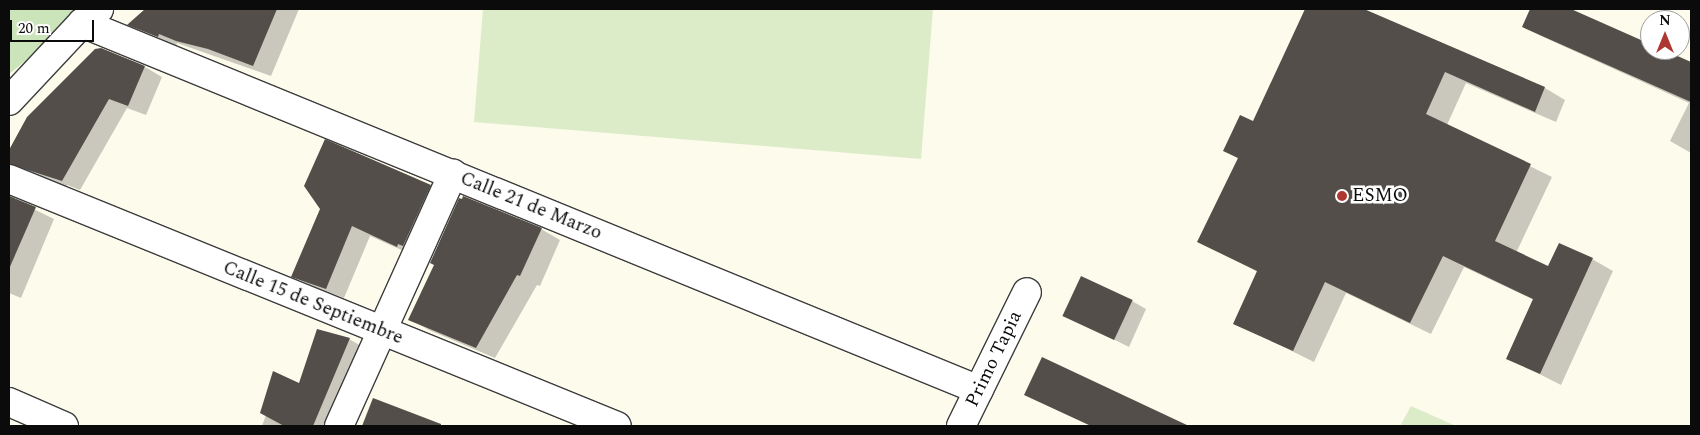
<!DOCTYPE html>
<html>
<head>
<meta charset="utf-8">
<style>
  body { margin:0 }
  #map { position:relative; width:1700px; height:435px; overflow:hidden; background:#fdfbeb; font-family:Spectral,serif }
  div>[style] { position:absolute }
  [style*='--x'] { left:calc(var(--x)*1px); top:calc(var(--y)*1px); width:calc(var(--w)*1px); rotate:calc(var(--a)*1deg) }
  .green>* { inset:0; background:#cbe4b9 }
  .pitch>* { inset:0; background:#dcecc9 }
  .shadow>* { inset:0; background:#0003 }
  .building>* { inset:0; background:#534e49; transform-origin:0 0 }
  .roads { filter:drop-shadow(1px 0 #3e3e3e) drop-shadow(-1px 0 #3e3e3e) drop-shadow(0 1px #3e3e3e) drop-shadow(0 -1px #3e3e3e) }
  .minor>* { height:28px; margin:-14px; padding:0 14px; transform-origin:14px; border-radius:14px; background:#fff }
  .dots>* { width:14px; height:14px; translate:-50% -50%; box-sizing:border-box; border:2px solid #fff; border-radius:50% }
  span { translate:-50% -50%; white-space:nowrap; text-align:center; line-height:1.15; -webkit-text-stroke:5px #fff; paint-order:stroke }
  .poi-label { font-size:19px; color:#0b0b0b }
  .left { translate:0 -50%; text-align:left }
  .street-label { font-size:19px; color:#0b0b0b }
  .frame { position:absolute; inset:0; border:10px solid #0b0b0b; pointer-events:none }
  .north { position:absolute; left:1640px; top:10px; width:50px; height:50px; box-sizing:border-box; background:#fff; border:1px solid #9d9d9d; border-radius:50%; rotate:0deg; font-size:14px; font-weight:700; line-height:20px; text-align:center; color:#0b0b0b }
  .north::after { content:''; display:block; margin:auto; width:18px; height:22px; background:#ad3831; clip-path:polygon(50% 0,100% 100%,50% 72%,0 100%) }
  .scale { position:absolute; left:10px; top:20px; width:84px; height:22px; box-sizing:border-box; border:2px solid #0b0b0b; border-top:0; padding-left:6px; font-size:15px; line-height:18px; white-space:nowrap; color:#0b0b0b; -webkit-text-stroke:4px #fff; paint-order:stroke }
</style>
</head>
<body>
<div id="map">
  <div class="green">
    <div style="clip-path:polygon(9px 9px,90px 9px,9px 74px)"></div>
  </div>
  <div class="pitch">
    <div style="clip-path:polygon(483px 9px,933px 9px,921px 159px,474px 122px)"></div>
    <div style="clip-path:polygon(1411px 406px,1456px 426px,1400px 426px)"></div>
  </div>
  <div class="shadow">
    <div style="clip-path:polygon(147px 9px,299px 9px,271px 76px,177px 43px,176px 46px,129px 24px)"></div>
    <div style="clip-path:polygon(1307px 9px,1361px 9px,1545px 88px,1565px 100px,1556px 122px,1466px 83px,1447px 125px,1552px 177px,1516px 253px,1549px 268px,1592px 259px,1613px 271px,1561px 385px,1508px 358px,1534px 300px,1464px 267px,1431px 334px,1346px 293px,1314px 362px,1235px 323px,1258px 272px,1199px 242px,1239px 159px,1225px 151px,1254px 123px)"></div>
    <div style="clip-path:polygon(1531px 9px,1568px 9px,1650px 45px,1650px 50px,1661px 50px,1691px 64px,1691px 153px,1670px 141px,1689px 103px,1541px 36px,1523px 26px)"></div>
    <div style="clip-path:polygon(101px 49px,145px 67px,162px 77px,146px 115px,127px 108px,80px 190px,67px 185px,66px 187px,33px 174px,9px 171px,9px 153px,28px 117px)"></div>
    <div style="clip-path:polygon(9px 186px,13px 189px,15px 200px,54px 219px,21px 298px,9px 293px)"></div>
    <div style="clip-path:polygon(430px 186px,448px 196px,415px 256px,370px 236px,344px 298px,311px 286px,293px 276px,321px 209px)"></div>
    <div style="clip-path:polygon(541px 229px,560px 240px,540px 286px,537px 285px,495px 358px,429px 330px,410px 319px)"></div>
    <div style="clip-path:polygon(1132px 301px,1146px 309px,1129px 347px,1064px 315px)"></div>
    <div style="clip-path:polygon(349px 339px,363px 347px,331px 426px,262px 426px,266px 415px)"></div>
    <div style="clip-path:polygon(1026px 394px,1175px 425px,1178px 426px,1094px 426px)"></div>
    <div style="clip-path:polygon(374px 400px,443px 426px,363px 426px)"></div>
  </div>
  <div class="building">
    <div style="clip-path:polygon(145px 9px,277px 9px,253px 66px,208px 49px,176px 41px,159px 34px,158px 37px,127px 25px)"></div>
    <div style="clip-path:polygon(1305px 9px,1364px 9px,1545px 87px,1535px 112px,1445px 72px,1426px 114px,1531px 164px,1495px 241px,1548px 266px,1559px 243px,1593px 258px,1540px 374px,1506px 359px,1533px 299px,1443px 256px,1410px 323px,1325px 282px,1293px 351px,1233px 324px,1257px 271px,1197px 242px,1238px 158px,1223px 151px,1240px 115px,1253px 121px)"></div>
    <div style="clip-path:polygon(1530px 9px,1571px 9px,1650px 44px,1650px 50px,1664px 50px,1691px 62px,1691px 102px,1522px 27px)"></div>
    <div style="clip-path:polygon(101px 48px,145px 66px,128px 106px,109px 99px,62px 181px,9px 164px,9px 150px,27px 117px,95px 49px)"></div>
    <div style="clip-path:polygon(325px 139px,431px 185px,403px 246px,398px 244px,397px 247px,352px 226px,326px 289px,291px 277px,320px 209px,304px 186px)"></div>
    <div style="clip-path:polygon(9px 196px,36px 207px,9px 269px)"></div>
    <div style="clip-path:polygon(463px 196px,542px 228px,520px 276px,517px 275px,476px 348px,408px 320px,434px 265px,430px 263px,459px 198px,462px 199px)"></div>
    <div style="left:1081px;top:276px;width:57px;height:44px;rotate:25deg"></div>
    <div style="clip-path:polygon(317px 329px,350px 338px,313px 426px,284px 426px,260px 413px,273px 371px,299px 383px)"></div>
    <div style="clip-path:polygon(1042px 357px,1189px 426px,1091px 426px,1024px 395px)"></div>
    <div style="clip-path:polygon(373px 398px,441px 424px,441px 426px,362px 426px)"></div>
  </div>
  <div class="roads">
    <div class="minor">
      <div style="--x:82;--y:23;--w:969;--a:22.25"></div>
      <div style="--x:9;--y:101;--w:107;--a:-46.9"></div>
      <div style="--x:82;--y:23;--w:22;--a:-39"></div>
      <div style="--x:9;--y:179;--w:656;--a:22.11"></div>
      <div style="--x:9;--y:402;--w:60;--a:23.6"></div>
      <div style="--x:339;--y:426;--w:277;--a:-65.7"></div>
      <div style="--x:961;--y:426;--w:149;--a:-63.8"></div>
    </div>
  </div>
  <div class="dots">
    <div style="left:1342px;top:196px;background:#ad3831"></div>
  </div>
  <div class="poi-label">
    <span class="left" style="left:1352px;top:196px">ESMO</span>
  </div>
  <div class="street-label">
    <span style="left:531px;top:206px;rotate:22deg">Calle 21 de Marzo</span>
    <span style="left:313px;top:303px;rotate:22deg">Calle 15 de Septiembre</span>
    <span style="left:994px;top:359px;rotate:-64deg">Primo Tapia</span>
  </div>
  <div class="frame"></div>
  <div class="north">N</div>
  <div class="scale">20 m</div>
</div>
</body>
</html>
